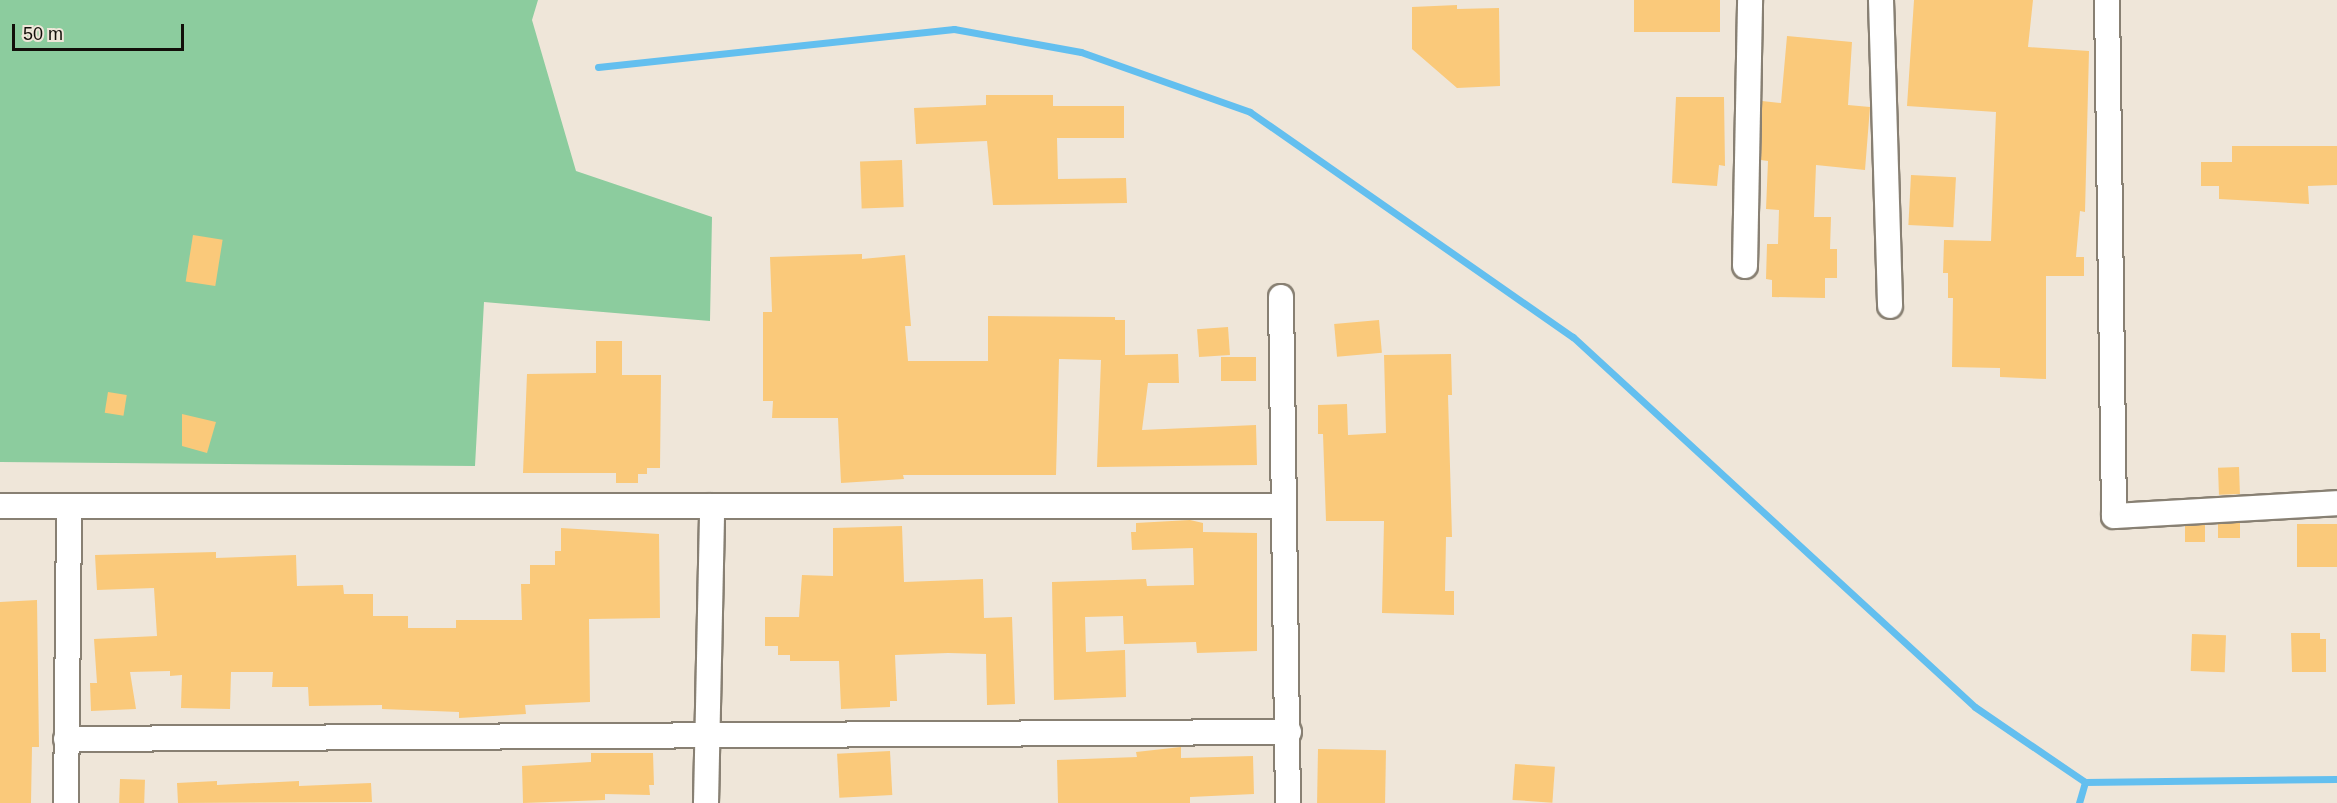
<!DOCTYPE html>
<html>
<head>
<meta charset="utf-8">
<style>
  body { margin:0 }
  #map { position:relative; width:2337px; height:803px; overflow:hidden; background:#efe6d9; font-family:Helvetica,sans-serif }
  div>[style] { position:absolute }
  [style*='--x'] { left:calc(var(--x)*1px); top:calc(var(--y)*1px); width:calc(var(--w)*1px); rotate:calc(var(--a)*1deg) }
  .green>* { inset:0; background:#8ccc9e }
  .stream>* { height:7px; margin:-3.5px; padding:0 3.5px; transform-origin:3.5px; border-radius:3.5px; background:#63bfef }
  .building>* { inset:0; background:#fac97a; transform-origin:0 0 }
  .roads { filter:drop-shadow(2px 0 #888073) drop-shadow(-2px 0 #888073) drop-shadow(0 2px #888073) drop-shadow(0 -2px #888073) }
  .minor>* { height:24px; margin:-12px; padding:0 12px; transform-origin:12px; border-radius:12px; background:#fff }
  span { translate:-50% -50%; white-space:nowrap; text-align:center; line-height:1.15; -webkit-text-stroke:5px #efe6d9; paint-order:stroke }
  .scale { position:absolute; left:12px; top:24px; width:172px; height:27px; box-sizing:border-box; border:3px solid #120f0a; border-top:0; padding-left:8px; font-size:18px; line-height:21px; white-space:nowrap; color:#120f0a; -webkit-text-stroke:4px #efe6d9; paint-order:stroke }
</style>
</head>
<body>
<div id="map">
  <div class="green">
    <div style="clip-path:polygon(0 0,538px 0,532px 20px,576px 171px,712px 217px,710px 321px,484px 302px,475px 466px,0 462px)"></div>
  </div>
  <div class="stream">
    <div style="--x:598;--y:67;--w:358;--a:-6.1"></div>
    <div style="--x:954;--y:29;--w:129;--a:10.3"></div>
    <div style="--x:1081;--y:52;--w:179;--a:19.5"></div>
    <div style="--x:1250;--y:112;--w:394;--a:34.9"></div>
    <div style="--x:1573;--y:337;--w:546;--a:42.63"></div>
    <div style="--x:1975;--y:707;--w:133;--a:34.3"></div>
    <div style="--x:2079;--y:803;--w:22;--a:-74"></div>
    <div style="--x:2085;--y:782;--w:252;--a:-0.7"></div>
  </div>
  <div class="building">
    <div style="left:1634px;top:0;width:86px;height:32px"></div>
    <div style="clip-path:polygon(1914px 0,2033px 0,2028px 47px,2089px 51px,2085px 212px,2080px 211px,2076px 257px,2084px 257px,2084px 276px,2046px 276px,2046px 379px,2000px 377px,2000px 368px,1952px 367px,1953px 298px,1948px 298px,1948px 273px,1943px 273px,1944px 240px,1991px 241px,1996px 112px,1907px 106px)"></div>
    <div style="clip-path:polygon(1457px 5px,1457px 9px,1499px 8px,1500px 86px,1457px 88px,1412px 49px,1412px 7px)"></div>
    <div style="clip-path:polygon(1787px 36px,1852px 42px,1848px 105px,1870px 107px,1865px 170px,1816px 165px,1814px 217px,1831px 217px,1830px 249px,1837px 249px,1837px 278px,1825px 278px,1825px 298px,1772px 297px,1772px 280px,1766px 279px,1767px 244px,1778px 244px,1779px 210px,1766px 209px,1768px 161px,1761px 160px,1762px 101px,1781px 103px)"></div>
    <div style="clip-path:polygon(986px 95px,1053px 95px,1053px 106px,1124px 106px,1124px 138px,1057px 138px,1058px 179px,1126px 178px,1127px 203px,993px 205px,987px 141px,916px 144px,914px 108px,986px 105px)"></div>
    <div style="clip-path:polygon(1676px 97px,1724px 97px,1725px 166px,1719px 165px,1717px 186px,1672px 183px)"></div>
    <div style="clip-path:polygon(2232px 146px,2337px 146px,2337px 185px,2308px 186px,2309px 204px,2219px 199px,2219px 186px,2201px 186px,2201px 162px,2232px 162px)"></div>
    <div style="left:902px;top:160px;width:47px;height:42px;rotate:88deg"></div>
    <div style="left:1911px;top:175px;width:45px;height:50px;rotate:3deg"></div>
    <div style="left:193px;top:235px;width:30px;height:47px;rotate:9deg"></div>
    <div style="clip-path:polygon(862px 254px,862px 259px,905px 255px,911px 326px,905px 326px,908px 361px,988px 361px,988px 316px,1115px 317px,1115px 320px,1125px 320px,1125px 355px,1178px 354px,1179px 383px,1148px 383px,1142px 430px,1256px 425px,1257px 465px,1097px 467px,1101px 360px,1059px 359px,1056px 475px,903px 475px,904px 479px,841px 483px,838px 418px,772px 418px,773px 401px,763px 401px,763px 312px,772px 312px,770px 257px)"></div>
    <div style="left:1379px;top:320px;width:33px;height:45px;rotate:85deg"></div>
    <div style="left:1228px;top:327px;width:28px;height:31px;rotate:86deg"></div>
    <div style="clip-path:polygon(596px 341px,622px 341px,622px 375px,661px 375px,660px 468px,647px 468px,647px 474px,638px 474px,638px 483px,616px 483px,616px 473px,523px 473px,527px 374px,596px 373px)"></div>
    <div style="clip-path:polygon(1451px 354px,1452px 395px,1448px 395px,1452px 537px,1446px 537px,1445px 591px,1454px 591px,1454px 615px,1382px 613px,1384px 521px,1326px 521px,1323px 434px,1318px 434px,1318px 405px,1347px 404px,1348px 435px,1386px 433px,1384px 355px)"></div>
    <div style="left:1221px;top:357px;width:35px;height:24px"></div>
    <div style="left:108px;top:392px;width:19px;height:21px;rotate:9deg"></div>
    <div style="clip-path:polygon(182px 414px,216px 422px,207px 453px,182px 446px)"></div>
    <div style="left:2239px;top:467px;width:27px;height:21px;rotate:88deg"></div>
    <div style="clip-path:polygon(1190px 520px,1203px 523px,1203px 532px,1257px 533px,1257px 651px,1197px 653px,1196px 642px,1124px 644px,1123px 616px,1085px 617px,1086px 652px,1125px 650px,1126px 697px,1054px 700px,1052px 582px,1146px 579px,1147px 586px,1194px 585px,1193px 548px,1132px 550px,1131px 532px,1136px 532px,1136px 523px)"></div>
    <div style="left:2240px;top:523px;width:15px;height:22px;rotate:90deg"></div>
    <div style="left:2297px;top:524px;width:40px;height:43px"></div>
    <div style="left:2205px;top:525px;width:17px;height:20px;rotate:90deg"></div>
    <div style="clip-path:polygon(902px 526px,904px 582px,983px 579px,984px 618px,1012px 617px,1015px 704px,987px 705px,986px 654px,948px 653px,895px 655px,897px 701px,890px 701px,890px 707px,841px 709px,839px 661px,790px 661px,790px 655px,778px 655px,778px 646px,765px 646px,765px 617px,799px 617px,802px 575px,833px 576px,833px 528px)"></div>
    <div style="clip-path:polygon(561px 528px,659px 534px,660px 618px,589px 619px,590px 702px,525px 705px,526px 714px,459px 718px,459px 712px,382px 709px,382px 705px,309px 706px,308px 687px,272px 687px,273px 672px,231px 672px,230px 709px,181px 708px,182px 675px,170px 676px,170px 671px,130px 672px,136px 709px,91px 711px,90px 683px,97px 683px,94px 639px,157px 636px,154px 588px,97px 590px,95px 555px,216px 552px,216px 558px,296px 555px,297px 586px,343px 585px,344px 594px,373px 594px,373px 616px,408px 616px,408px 628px,456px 628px,456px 620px,522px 620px,521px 584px,530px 584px,530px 565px,555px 565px,555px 551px,561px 551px)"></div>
    <div style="clip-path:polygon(37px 600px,39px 747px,32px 747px,31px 803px,0 803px,0 602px)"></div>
    <div style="clip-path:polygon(2291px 633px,2320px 633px,2320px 639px,2326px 639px,2326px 672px,2292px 672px)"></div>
    <div style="left:2192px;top:634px;width:34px;height:37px;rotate:2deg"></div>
    <div style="clip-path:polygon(1181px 747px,1181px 758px,1253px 756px,1254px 794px,1190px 797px,1190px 803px,1058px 803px,1057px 760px,1137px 757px,1136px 752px)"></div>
    <div style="left:1318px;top:749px;width:68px;height:54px;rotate:1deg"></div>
    <div style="left:890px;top:751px;width:44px;height:53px;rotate:87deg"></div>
    <div style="clip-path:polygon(591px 753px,653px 753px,654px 785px,649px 785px,650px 795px,605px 794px,605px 800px,523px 803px,522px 766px,591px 762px)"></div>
    <div style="left:1515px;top:764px;width:40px;height:36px;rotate:4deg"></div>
    <div style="left:120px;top:779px;width:25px;height:24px;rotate:2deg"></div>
    <div style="clip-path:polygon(217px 781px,217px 785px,299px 781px,299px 786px,371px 783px,372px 802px,178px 803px,177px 783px)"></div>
  </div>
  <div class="roads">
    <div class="minor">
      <div style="--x:1881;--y:0;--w:306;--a:88.3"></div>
      <div style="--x:2107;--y:0;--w:516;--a:89.22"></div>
      <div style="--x:2114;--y:516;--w:223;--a:-3.3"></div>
      <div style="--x:1745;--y:266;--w:266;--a:-88.9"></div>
      <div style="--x:1281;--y:297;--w:506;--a:89.21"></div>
      <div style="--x:0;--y:506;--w:1283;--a:0"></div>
      <div style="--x:66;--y:739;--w:1223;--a:-0.33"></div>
      <div style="--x:66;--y:803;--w:297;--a:-89.4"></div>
      <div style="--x:706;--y:803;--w:297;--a:-88.8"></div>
    </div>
  </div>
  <div class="scale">50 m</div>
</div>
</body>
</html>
